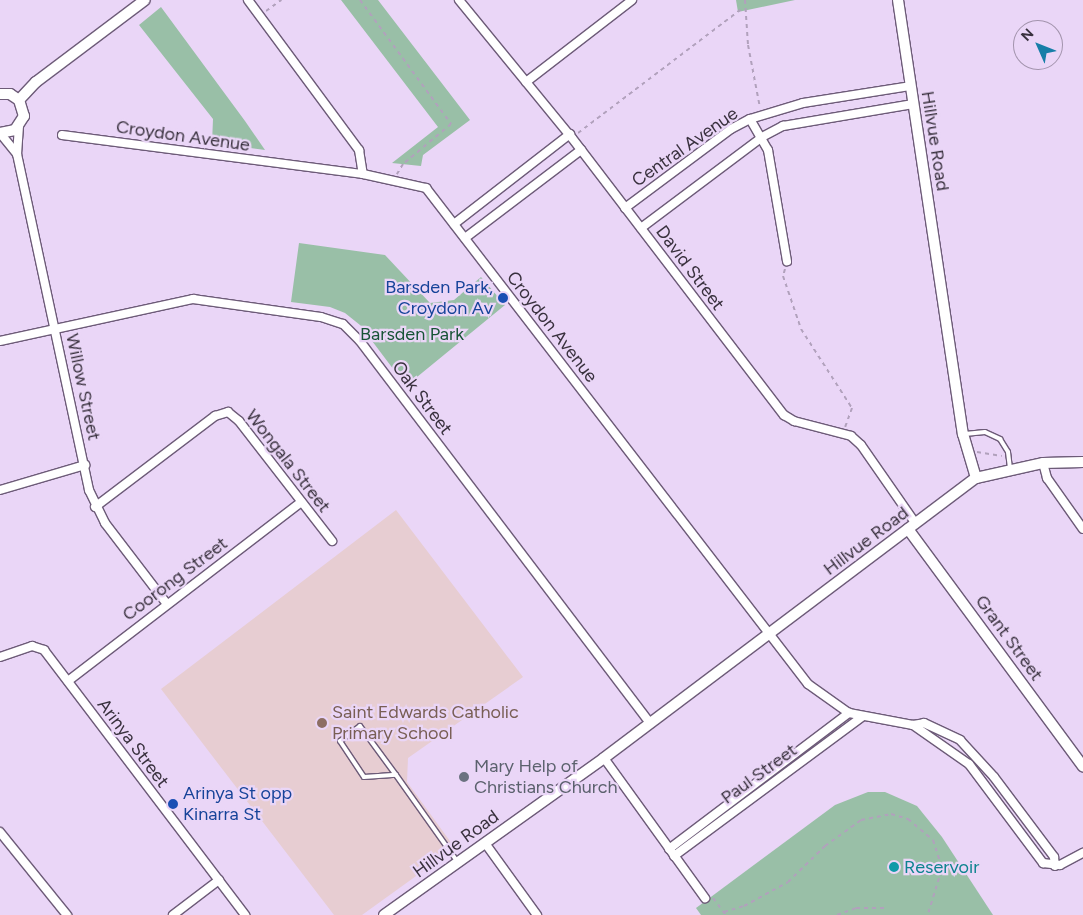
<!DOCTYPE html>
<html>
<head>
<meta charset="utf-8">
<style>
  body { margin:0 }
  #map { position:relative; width:1083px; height:915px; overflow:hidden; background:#ead6f7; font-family:Figtree,sans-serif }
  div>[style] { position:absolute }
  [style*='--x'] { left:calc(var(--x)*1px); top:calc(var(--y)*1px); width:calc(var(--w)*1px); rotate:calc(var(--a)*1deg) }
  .education>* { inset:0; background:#e7cdd2 }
  .green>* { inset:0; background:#99bfa7 }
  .path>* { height:2px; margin-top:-1px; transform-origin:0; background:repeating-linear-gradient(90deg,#b1a1bc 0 4px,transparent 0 8px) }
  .roads { filter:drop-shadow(1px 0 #6d5b78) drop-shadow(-1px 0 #6d5b78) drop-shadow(0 1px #6d5b78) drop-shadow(0 -1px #6d5b78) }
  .service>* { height:4px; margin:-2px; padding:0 2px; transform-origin:2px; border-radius:2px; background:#fff }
  .minor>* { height:8px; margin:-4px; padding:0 4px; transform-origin:4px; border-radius:4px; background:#fff }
  .tertiary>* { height:10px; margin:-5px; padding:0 5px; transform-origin:5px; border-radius:5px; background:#fff }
  .dots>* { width:14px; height:14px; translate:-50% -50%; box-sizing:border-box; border:2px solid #ead6f7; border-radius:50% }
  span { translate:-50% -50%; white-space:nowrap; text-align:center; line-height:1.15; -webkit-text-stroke:4.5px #ead6f7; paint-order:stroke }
  .street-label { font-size:18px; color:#39313e }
  .transit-label { font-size:18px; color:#164399 }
  .right { translate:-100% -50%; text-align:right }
  .left { translate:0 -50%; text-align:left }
  .park-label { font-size:18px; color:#175336 }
  .education-label { font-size:18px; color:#785e54 }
  .worship-label { font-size:18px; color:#5b616d }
  .culture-label { font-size:18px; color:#0d838f }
  .north { position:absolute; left:1013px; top:20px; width:50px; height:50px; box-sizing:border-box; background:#ead6f7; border:1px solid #a394ad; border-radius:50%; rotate:314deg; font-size:14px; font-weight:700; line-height:20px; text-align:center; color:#39313e }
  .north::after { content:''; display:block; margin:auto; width:18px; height:22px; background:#177ea8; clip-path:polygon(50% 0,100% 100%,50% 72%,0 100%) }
</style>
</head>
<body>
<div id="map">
  <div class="education">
    <div style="clip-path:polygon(396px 510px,523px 677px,408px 758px,407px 782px,455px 848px,362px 915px,334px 915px,161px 689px)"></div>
  </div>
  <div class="green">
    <div style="clip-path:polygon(341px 0,378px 0,470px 120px,423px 155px,421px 166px,392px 163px,438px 127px)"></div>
    <div style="clip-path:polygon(736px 0,795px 0,738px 12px)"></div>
    <div style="clip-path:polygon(161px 7px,245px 121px,265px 150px,212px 143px,213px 119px,139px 25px)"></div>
    <div style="clip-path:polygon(299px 243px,385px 255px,430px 303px,454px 300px,481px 277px,505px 305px,406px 386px,360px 325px,345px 313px,330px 307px,291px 302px)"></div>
    <div style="clip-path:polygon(868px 792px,885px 792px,917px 806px,942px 837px,993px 915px,701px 915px,696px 908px,835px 805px)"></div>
  </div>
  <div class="path">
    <div style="--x:360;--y:0;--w:154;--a:53.7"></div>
    <div style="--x:451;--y:124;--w:62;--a:140.2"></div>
    <div style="--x:403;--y:164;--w:12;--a:121"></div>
    <div style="--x:745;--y:0;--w:45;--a:86.2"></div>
    <div style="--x:748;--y:45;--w:64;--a:79.2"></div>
    <div style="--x:266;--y:11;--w:19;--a:-36"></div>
    <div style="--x:578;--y:133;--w:208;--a:-37.2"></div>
    <div style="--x:785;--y:269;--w:7;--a:106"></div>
    <div style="--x:783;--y:276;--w:56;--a:71.2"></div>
    <div style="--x:801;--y:329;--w:94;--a:57.2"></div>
    <div style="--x:852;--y:408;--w:20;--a:110"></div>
    <div style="--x:977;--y:452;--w:25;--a:9"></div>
    <div style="--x:713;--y:898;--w:21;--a:53"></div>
    <div style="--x:724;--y:912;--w:21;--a:-17"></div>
    <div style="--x:744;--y:906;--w:50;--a:-28.6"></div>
    <div style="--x:788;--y:882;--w:52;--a:-44.2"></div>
    <div style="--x:825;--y:846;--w:44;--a:-35.8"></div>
    <div style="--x:861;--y:820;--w:31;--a:-11"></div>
    <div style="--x:891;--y:814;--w:18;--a:16"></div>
    <div style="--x:908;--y:819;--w:33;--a:40"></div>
    <div style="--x:933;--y:840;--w:23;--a:72"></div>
    <div style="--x:940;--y:862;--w:16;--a:94"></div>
    <div style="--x:939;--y:878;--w:39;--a:107"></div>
    <div style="--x:837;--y:915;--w:20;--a:-20"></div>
    <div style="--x:856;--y:908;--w:28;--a:0"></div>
  </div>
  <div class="roads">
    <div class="service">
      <div style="--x:965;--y:434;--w:20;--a:-6"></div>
      <div style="--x:985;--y:432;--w:17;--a:25"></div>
      <div style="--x:1000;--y:439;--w:15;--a:58"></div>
      <div style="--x:1008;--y:452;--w:16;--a:83"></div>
      <div style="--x:396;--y:775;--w:61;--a:-126.3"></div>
      <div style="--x:360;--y:726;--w:25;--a:143"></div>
      <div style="--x:340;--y:741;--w:43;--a:56.3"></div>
      <div style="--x:364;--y:777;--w:32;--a:-4"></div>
      <div style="--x:396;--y:775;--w:105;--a:54.7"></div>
    </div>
    <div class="minor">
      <div style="--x:248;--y:0;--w:187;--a:53.5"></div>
      <div style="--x:359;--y:150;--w:24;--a:81"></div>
      <div style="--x:459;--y:0;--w:178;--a:50.7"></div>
      <div style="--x:572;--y:138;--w:349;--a:52.6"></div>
      <div style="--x:784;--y:415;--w:12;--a:31"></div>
      <div style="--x:794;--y:421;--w:59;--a:14.7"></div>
      <div style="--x:851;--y:436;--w:13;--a:42"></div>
      <div style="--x:861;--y:445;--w:96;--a:55.2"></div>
      <div style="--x:526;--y:82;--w:134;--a:-37.7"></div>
      <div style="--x:750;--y:119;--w:36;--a:60"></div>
      <div style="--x:768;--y:150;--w:113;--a:80.3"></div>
      <div style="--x:19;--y:126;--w:28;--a:94"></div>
      <div style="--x:17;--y:154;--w:344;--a:77.9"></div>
      <div style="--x:89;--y:490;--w:37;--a:64"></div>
      <div style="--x:105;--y:523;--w:102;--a:52.6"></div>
      <div style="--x:0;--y:133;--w:27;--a:51"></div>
      <div style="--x:62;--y:135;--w:304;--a:7.4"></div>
      <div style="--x:363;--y:174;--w:65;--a:12.5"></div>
      <div style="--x:426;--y:188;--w:626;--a:52.4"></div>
      <div style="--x:808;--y:684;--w:50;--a:35.3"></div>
      <div style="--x:849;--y:713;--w:65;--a:10.6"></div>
      <div style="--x:913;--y:725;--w:11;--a:-10"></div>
      <div style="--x:924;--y:723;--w:40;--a:25"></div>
      <div style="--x:960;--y:740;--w:50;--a:47.4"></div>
      <div style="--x:994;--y:777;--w:100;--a:53.1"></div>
      <div style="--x:1054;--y:857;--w:9;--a:84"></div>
      <div style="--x:625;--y:208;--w:132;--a:-36.7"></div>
      <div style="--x:731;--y:129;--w:21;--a:-28"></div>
      <div style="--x:750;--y:119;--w:55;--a:-16.8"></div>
      <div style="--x:803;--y:103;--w:108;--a:-9"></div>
      <div style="--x:454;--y:224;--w:147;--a:-37.8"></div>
      <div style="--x:641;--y:228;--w:151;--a:-36.9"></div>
      <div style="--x:762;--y:137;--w:24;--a:-28"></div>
      <div style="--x:783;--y:126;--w:132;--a:-9.6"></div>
      <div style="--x:465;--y:238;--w:146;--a:-37.2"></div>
      <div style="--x:0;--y:341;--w:198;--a:-12.3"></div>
      <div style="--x:193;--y:299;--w:129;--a:8"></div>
      <div style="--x:321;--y:317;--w:23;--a:18"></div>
      <div style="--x:343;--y:324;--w:24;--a:45"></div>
      <div style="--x:360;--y:341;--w:480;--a:52.8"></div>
      <div style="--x:1043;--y:463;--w:16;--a:75"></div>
      <div style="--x:1047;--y:478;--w:62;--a:54.8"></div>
      <div style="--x:0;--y:490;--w:89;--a:-16.4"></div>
      <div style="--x:95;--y:507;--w:151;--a:-37.2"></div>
      <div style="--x:215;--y:416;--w:14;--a:-17"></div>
      <div style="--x:228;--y:412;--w:14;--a:39"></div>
      <div style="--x:239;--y:421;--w:152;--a:52.2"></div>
      <div style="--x:0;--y:657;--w:34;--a:-19"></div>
      <div style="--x:32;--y:646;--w:13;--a:18"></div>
      <div style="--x:44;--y:650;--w:333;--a:52.8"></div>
      <div style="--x:68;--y:681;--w:294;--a:-37.5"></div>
      <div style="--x:913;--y:725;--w:68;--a:34.9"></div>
      <div style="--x:969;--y:764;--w:124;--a:53.2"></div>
      <div style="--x:1043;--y:863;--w:17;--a:7"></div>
      <div style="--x:1060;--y:865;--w:26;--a:-28"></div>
      <div style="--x:604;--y:758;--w:173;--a:54.2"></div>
      <div style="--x:0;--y:832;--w:107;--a:51.1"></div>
      <div style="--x:485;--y:843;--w:89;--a:54.2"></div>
      <div style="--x:669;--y:849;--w:226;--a:-37.1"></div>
      <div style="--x:674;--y:856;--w:234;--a:-36.5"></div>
      <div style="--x:173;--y:915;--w:58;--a:-37.3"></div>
    </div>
    <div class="tertiary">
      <div style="--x:898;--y:0;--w:439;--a:81.5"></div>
      <div style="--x:963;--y:434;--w:46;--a:73.5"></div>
      <div style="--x:0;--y:94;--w:10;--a:0"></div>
      <div style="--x:10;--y:94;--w:11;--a:34"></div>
      <div style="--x:19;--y:100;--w:17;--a:73"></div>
      <div style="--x:24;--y:116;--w:17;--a:123"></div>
      <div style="--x:15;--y:130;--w:15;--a:169"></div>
      <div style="--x:19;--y:100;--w:25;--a:-47"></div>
      <div style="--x:36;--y:82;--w:136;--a:-37"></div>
      <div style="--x:908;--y:529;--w:295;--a:53.6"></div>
      <div style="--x:384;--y:915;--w:270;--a:-35.5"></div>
      <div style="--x:604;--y:758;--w:466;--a:-37"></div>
      <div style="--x:976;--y:478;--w:69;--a:-12.6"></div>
      <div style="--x:1043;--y:463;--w:40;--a:-1.4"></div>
    </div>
  </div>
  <div class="dots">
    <div style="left:503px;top:298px;background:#1a4fb4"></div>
    <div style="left:322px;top:723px;background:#8d6e63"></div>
    <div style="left:464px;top:777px;background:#6b7280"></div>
    <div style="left:173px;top:804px;background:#1a4fb4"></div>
    <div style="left:894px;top:867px;background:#0f9aa8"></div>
  </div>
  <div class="street-label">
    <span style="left:183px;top:136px;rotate:8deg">Croydon Avenue</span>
    <span style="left:935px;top:141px;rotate:81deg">Hillvue Road</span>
    <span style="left:685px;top:147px;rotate:-35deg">Central Avenue</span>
    <span style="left:690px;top:268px;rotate:53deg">David Street</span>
    <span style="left:552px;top:327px;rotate:52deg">Croydon Avenue</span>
    <span style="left:83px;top:387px;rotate:78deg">Willow Street</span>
    <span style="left:422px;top:398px;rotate:53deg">Oak Street</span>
    <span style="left:288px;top:461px;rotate:52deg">Wongala Street</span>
    <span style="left:866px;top:541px;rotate:-37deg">Hillvue Road</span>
    <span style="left:175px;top:579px;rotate:-37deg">Coorong Street</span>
    <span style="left:1009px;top:638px;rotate:54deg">Grant Street</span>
    <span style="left:133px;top:743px;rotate:53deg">Arinya Street</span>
    <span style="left:759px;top:774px;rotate:-36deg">Paul Street</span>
    <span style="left:456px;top:844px;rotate:-36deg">Hillvue Road</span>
  </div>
  <div class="transit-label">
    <span class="right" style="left:493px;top:298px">Barsden Park,<br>Croydon Av</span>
    <span class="left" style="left:183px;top:804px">Arinya St opp<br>Kinarra St</span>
  </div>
  <div class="park-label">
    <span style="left:412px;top:334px">Barsden Park</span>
  </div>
  <div class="education-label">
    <span class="left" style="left:332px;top:723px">Saint Edwards Catholic<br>Primary School</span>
  </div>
  <div class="worship-label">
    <span class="left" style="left:474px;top:777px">Mary Help of<br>Christians Church</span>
  </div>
  <div class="culture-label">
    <span class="left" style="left:904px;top:867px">Reservoir</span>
  </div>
  <div class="north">N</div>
</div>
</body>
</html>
